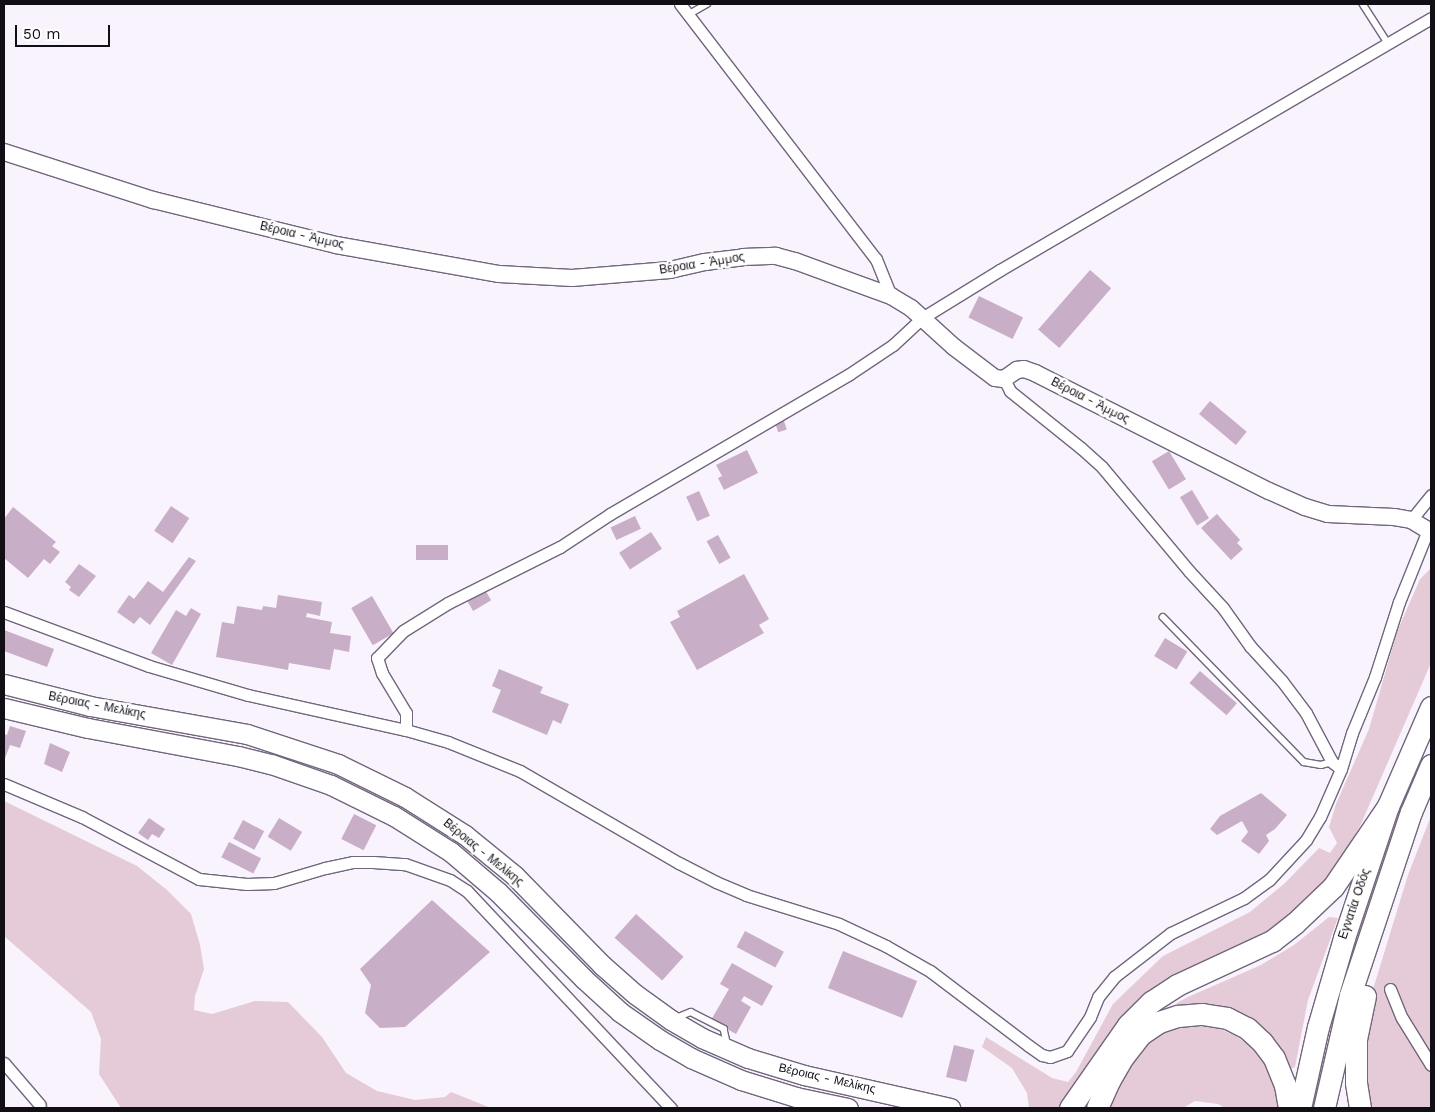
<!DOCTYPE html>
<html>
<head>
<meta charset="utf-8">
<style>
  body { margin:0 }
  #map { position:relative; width:1435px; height:1112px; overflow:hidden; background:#f8f3fd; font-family:"Work Sans",sans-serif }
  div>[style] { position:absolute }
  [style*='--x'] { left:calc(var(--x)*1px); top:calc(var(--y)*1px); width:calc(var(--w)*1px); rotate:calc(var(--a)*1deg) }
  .green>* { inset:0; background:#e5cad7 }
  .building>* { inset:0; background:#c9aec7; transform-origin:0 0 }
  .roads { filter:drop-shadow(1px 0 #71667c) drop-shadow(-1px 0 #71667c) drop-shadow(0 1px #71667c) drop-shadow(0 -1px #71667c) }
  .lane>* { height:5.5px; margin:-2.75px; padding:0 2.75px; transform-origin:2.75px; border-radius:2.75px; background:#fff }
  .street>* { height:11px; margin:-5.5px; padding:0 5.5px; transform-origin:5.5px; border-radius:5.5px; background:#fff }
  .secondary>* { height:16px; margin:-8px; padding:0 8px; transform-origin:8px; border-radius:8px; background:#fff }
  .primary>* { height:19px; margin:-9.5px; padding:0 9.5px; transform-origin:9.5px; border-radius:9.5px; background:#fff }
  .highway>* { height:21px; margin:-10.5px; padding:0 10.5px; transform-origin:10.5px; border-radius:10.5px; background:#fff }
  span { translate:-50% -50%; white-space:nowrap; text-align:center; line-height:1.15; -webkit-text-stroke:4.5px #fff; paint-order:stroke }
  .street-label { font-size:12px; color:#120e16 }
  .frame { position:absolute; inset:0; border:5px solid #120e16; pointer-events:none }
  .scale { position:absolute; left:15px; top:25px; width:95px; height:22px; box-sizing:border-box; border:2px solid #120e16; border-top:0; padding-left:6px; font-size:15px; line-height:18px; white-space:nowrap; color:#120e16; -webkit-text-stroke:4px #fff; paint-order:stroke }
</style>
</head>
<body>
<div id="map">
  <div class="green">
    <div style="clip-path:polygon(1431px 568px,1431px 663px,1361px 824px,1337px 868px,1290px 920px,1167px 981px,1066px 1108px,1029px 1108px,1027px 1093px,1012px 1068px,982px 1047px,986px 1037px,1052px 1078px,1068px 1082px,1076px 1072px,1113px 1004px,1163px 956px,1250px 912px,1285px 883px,1319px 848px,1330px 853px,1337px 843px,1329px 827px,1336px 804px,1369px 729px,1397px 632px,1420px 579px)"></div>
    <div style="clip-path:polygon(4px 801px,137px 866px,167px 890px,191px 914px,200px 945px,204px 969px,195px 996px,194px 1010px,212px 1014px,255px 1001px,288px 1002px,322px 1037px,346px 1073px,377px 1091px,415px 1100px,445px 1097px,451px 1092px,491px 1108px,121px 1108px,99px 1074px,101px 1039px,91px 1012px,4px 936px)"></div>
    <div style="clip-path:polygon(1431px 816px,1431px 1108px,1369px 1108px,1365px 1088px,1365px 1024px,1374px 986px,1408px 875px)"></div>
    <div style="clip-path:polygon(1329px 917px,1338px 918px,1308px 1000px,1295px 1067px,1291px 1069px,1273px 1040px,1176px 1008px,1175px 1004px,1188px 997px,1261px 965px,1294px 945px)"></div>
    <div style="clip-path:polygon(1200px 1025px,1217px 1028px,1234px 1035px,1250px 1045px,1261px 1056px,1277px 1086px,1279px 1108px,1225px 1108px,1218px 1104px,1195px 1101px,1183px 1108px,1107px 1108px,1109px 1100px,1139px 1050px,1153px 1038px,1165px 1031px)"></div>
  </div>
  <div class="building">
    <div style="left:1090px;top:270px;width:28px;height:79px;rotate:41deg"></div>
    <div style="left:979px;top:296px;width:49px;height:24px;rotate:26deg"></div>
    <div style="left:1210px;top:401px;width:48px;height:17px;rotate:40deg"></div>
    <div style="left:784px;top:421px;width:9px;height:9px;rotate:72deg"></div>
    <div style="clip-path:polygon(747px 450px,758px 473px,724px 490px,718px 478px,722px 476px,716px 465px)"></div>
    <div style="left:1169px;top:451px;width:33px;height:20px;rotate:59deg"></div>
    <div style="left:1192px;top:490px;width:33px;height:14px;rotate:59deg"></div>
    <div style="left:699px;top:491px;width:27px;height:14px;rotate:66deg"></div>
    <div style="left:171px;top:506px;width:22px;height:30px;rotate:34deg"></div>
    <div style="clip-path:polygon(13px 507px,56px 542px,52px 546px,60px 552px,50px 564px,44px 559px,28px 578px,4px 558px,4px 519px)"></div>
    <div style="clip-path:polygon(1217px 514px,1240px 540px,1237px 543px,1243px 549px,1231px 560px,1201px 528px)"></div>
    <div style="left:635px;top:516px;width:14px;height:27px;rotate:65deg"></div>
    <div style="left:651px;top:532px;width:20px;height:38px;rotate:57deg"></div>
    <div style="left:718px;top:535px;width:26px;height:13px;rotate:61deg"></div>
    <div style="left:416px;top:545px;width:32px;height:15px"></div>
    <div style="clip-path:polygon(189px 557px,196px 561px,150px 625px,140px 617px,134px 624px,117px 612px,129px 595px,134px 599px,148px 581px,163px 592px)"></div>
    <div style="clip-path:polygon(79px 564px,96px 576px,79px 597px,69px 590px,71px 587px,65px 582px)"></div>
    <div style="clip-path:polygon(744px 574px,769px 619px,759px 625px,764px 633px,697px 670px,670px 622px,680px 617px,677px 611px)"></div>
    <div style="left:485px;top:590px;width:12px;height:21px;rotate:59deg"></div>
    <div style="clip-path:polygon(278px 595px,322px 602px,320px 616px,307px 613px,306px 617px,332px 622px,330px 633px,351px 636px,349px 652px,334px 649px,330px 670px,289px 663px,288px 670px,216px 657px,222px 622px,234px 624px,237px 606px,262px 610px,263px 606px,276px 608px)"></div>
    <div style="left:372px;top:596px;width:43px;height:24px;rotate:60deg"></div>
    <div style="clip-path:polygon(191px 608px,201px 614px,172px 665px,151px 653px,176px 610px,186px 616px)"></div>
    <div style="clip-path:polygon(4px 630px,54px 649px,47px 667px,4px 651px)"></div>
    <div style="left:1165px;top:638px;width:26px;height:21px;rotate:31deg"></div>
    <div style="clip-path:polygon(499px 669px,543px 687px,540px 693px,569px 704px,561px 724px,553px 720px,547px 735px,492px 712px,501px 690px,492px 686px)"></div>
    <div style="left:1200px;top:671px;width:49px;height:16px;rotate:41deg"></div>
    <div style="clip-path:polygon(10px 726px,26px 731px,20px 748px,10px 745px,4px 761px,4px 734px,7px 735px)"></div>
    <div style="clip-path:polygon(50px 743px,70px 752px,62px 772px,44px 764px)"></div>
    <div style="clip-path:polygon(1261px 793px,1287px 815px,1275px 829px,1266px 835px,1269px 841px,1259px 854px,1241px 841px,1248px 832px,1242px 821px,1217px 835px,1210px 829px,1220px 816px)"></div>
    <div style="left:354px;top:814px;width:25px;height:28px;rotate:27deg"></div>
    <div style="clip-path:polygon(149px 818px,165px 829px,159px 838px,152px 834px,148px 840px,138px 833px)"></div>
    <div style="left:279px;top:818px;width:27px;height:22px;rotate:31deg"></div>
    <div style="left:243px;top:820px;width:24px;height:21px;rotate:28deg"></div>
    <div style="left:229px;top:842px;width:36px;height:17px;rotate:27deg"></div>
    <div style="clip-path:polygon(432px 900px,490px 952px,405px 1027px,380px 1028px,365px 1013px,371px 985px,360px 969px)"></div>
    <div style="left:636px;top:914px;width:64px;height:32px;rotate:42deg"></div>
    <div style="left:745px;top:931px;width:44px;height:18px;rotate:28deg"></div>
    <div style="left:843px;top:951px;width:80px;height:40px;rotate:22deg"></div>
    <div style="clip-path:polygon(732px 963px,773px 986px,762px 1006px,744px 996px,741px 1001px,751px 1007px,736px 1034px,711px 1020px,729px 989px,720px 984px)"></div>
    <div style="left:954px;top:1045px;width:21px;height:33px;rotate:14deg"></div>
  </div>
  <div class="roads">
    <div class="lane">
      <div style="--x:1363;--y:4;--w:46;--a:57.3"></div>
      <div style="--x:688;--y:15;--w:22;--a:-30"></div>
      <div style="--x:1163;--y:617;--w:202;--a:45.8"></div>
      <div style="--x:1304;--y:762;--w:17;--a:10"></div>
      <div style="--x:1321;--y:765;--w:11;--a:-15"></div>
      <div style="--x:676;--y:1018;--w:16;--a:-22"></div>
      <div style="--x:691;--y:1012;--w:37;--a:27"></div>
      <div style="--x:724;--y:1029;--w:17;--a:77"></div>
    </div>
    <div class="street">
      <div style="--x:680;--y:4;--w:322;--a:52.5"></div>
      <div style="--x:876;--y:259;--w:40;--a:68"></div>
      <div style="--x:1004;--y:379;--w:13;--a:63"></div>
      <div style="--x:1010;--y:391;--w:91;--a:38.8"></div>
      <div style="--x:1081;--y:448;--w:28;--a:42"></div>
      <div style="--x:1102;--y:467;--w:136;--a:50.1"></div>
      <div style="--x:1189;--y:571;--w:50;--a:47.4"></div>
      <div style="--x:1223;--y:608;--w:47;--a:54.6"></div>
      <div style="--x:1250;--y:646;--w:47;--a:47.6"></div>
      <div style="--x:1282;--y:681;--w:40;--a:53"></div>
      <div style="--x:1306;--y:713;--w:55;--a:62"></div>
      <div style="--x:1332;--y:762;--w:11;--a:38"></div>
      <div style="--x:1411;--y:520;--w:32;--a:-51"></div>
      <div style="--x:4;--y:612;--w:155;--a:20.4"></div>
      <div style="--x:149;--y:666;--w:103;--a:16.3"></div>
      <div style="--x:248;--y:695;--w:162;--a:12.5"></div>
      <div style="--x:406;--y:730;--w:44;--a:15.9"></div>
      <div style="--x:448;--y:742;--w:78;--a:21.9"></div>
      <div style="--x:520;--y:771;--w:184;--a:30.1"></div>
      <div style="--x:679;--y:863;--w:42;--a:27.2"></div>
      <div style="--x:716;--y:882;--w:33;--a:23"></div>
      <div style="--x:746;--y:895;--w:97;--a:17.3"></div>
      <div style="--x:839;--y:924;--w:52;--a:25.1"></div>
      <div style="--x:886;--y:946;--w:51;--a:29.6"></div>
      <div style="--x:930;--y:971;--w:124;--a:37.1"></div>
      <div style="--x:1029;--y:1046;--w:16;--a:35"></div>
      <div style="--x:1042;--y:1055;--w:8;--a:14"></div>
      <div style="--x:1050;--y:1057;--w:18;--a:-19"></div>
      <div style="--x:1067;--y:1051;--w:41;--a:-55.9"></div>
      <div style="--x:1090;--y:1017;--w:22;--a:-68"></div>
      <div style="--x:1098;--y:997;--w:26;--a:-51"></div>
      <div style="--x:1114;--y:977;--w:72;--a:-37.7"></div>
      <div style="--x:1171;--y:933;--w:81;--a:-25.6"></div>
      <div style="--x:1244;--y:898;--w:31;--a:-36"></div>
      <div style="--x:1269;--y:880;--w:54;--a:-47.2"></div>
      <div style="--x:1306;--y:840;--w:27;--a:-59"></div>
      <div style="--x:1320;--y:817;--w:52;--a:-66.4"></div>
      <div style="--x:1341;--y:769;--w:38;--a:-73"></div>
      <div style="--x:1352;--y:733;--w:61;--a:-67.7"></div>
      <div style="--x:1375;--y:677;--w:79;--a:-72.3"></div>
      <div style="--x:1399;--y:602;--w:78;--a:-68.1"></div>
      <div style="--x:406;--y:730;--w:17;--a:-90"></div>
      <div style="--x:406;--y:713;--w:47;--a:-121"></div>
      <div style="--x:382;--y:673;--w:16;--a:-108"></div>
      <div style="--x:377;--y:658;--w:37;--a:-46"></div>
      <div style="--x:403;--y:631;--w:53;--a:-31.9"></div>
      <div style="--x:448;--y:603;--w:125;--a:-26.6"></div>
      <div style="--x:560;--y:547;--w:60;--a:-33.4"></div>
      <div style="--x:610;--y:514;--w:276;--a:-30.3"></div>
      <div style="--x:848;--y:375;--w:54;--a:-33.7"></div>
      <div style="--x:893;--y:345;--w:40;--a:-43"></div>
      <div style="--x:922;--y:318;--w:92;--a:-31.6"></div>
      <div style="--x:1000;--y:270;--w:499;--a:-30.3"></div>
      <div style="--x:4;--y:784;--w:85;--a:22.9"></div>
      <div style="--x:82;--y:817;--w:132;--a:27.9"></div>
      <div style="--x:199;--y:879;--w:48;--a:5.9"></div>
      <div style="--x:247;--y:884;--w:27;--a:-2"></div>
      <div style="--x:274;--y:883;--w:53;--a:-16.4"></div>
      <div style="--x:325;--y:868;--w:29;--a:-12"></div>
      <div style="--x:353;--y:862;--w:20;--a:0"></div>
      <div style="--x:373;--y:862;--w:32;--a:4"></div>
      <div style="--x:405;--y:864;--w:48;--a:19.6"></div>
      <div style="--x:450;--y:880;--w:20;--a:33"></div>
      <div style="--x:467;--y:891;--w:298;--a:46.8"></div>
      <div style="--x:1390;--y:989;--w:31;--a:68"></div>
      <div style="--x:1402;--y:1018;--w:55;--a:58.3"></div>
      <div style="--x:4;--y:1063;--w:55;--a:49.4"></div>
    </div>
    <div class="secondary">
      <div style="--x:4;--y:152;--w:157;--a:17.9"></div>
      <div style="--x:153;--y:200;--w:188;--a:13.8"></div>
      <div style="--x:336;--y:245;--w:166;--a:10.1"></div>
      <div style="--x:499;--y:274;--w:73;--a:3.1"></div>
      <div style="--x:572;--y:278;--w:98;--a:-4.7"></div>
      <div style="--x:670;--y:270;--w:36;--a:-13"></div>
      <div style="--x:705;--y:262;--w:38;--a:-7"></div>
      <div style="--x:743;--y:257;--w:33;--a:-2"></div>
      <div style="--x:776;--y:256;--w:20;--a:15"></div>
      <div style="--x:795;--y:261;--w:102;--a:20"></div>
      <div style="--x:891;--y:296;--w:23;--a:31"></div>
      <div style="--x:911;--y:308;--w:58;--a:42.2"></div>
      <div style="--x:954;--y:347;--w:51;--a:37.1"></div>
      <div style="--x:995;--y:378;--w:9;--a:6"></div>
      <div style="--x:1004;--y:379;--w:16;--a:-35"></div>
      <div style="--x:1017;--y:370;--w:7;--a:-8"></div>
      <div style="--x:1024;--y:369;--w:12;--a:20"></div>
      <div style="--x:1035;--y:373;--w:262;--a:26.8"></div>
      <div style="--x:1269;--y:491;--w:39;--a:24"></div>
      <div style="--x:1305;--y:507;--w:24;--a:17"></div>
      <div style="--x:1328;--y:514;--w:66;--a:2.6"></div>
      <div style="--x:1394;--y:517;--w:17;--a:10"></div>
      <div style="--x:1411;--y:520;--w:23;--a:31"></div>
    </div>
    <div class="primary">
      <div style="--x:4;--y:684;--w:89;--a:14.3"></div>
      <div style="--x:90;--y:706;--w:159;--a:10.1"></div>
      <div style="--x:247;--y:734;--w:96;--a:18.2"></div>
      <div style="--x:338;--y:764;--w:75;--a:26.2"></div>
      <div style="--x:405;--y:797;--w:71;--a:32.3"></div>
      <div style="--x:465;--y:835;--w:63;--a:39.2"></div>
      <div style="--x:514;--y:875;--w:126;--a:45.6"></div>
      <div style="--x:602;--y:965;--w:44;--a:41.3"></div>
      <div style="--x:635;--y:994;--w:44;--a:35.8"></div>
      <div style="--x:671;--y:1020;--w:36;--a:30"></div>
      <div style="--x:702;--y:1038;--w:50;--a:23.5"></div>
      <div style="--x:748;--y:1058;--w:59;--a:16.9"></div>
      <div style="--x:804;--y:1075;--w:150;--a:12.7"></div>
      <div style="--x:4;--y:708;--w:86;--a:13.4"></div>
      <div style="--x:88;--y:728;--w:153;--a:10.6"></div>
      <div style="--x:238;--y:756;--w:34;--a:14"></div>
      <div style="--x:271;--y:764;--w:64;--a:19.3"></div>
      <div style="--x:331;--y:785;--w:70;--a:26.2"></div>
      <div style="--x:394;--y:816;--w:67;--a:32.3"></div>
      <div style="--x:451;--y:852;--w:62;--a:40.4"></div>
      <div style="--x:498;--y:892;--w:122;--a:45.3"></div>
      <div style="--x:584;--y:979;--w:49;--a:42.5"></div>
      <div style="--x:620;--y:1012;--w:49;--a:35"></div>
      <div style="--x:660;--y:1040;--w:36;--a:30"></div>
      <div style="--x:691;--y:1058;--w:55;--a:23.7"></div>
      <div style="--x:741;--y:1080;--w:58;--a:17.2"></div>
      <div style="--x:796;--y:1097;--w:53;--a:11.9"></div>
    </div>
    <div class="highway">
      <div style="--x:1070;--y:1108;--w:101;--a:-55.1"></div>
      <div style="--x:1128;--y:1025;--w:33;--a:-45"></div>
      <div style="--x:1151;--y:1002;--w:31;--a:-33"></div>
      <div style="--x:1177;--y:985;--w:105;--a:-24.9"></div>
      <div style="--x:1272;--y:941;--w:29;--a:-38"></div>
      <div style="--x:1295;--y:923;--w:52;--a:-43.5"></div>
      <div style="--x:1333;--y:887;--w:98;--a:-55.8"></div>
      <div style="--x:1097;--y:1108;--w:30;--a:-66"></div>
      <div style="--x:1109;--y:1081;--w:28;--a:-60"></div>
      <div style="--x:1123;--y:1057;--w:29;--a:-52"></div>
      <div style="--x:1141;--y:1034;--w:22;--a:-34"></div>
      <div style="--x:1159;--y:1022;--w:20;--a:-18"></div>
      <div style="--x:1178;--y:1016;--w:24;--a:-5"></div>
      <div style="--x:1202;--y:1014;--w:25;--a:9"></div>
      <div style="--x:1227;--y:1018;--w:22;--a:27"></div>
      <div style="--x:1247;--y:1028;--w:21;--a:43"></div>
      <div style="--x:1262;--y:1042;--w:20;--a:53"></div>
      <div style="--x:1274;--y:1058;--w:29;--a:68"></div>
      <div style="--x:1285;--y:1085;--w:23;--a:80"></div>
      <div style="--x:1300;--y:1108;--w:83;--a:-77.5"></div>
      <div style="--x:1318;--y:1027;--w:93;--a:-73.7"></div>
      <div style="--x:1344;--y:938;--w:139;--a:-71.6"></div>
      <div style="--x:1388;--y:806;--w:108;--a:-66.5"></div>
      <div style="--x:1324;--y:1108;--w:116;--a:-77"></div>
      <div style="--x:1350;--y:995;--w:193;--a:-71.6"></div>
      <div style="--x:1411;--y:812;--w:51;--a:-66.9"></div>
      <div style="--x:1360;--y:1108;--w:26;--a:-99"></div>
      <div style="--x:1356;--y:1082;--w:43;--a:-90"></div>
      <div style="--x:1356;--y:1039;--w:44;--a:-78.2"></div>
    </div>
  </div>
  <div class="street-label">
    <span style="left:302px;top:236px;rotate:13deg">Βέροια - Άμμος</span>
    <span style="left:702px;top:264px;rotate:-9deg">Βέροια - Άμμος</span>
    <span style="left:1090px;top:401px;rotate:27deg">Βέροια - Άμμος</span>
    <span style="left:97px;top:706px;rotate:11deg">Βέροιας - Μελίκης</span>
    <span style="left:483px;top:853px;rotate:39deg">Βέροιας - Μελίκης</span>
    <span style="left:1355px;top:904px;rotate:-71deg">Εγνατία Οδός</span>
    <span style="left:827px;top:1079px;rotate:13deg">Βέροιας - Μελίκης</span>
  </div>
  <div class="frame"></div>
  <div class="scale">50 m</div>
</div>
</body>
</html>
